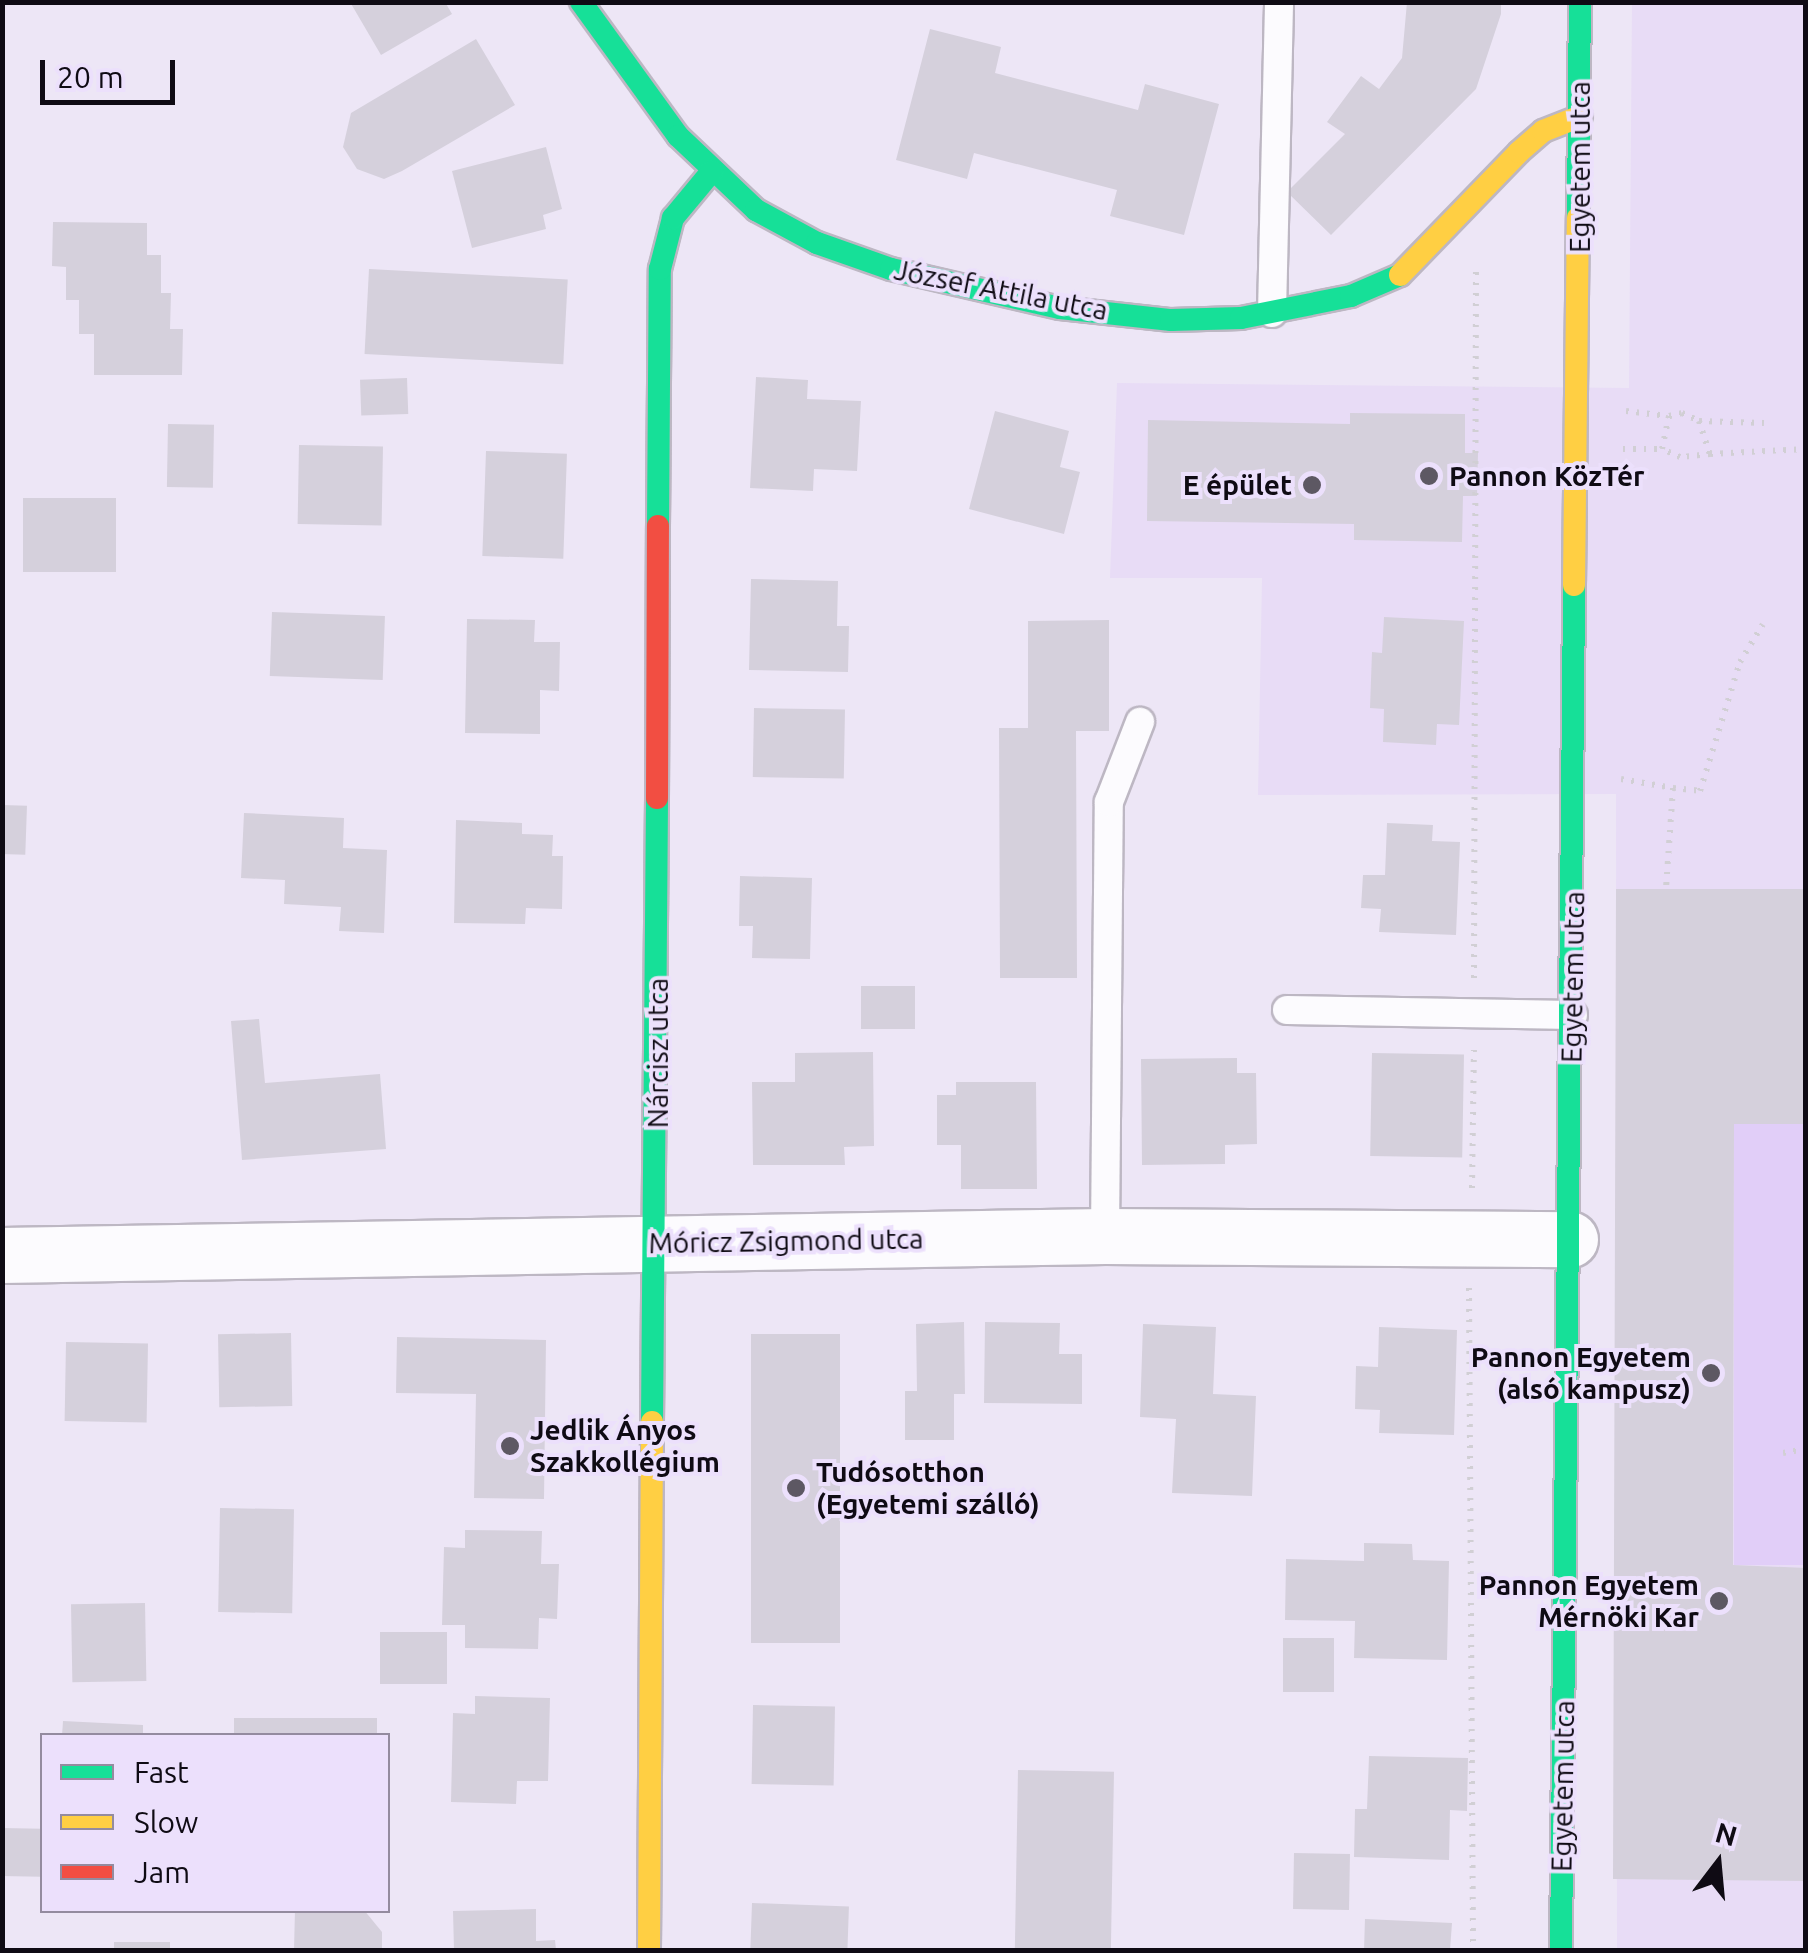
<!DOCTYPE html>
<html>
<head>
<meta charset="utf-8">
<style>
  body { margin:0 }
  #map { position:relative; width:1808px; height:1953px; overflow:hidden; background:#ede6f6; font-family:Ubuntu,sans-serif }
  div>[style] { position:absolute }
  [style*='--x'] { left:calc(var(--x)*1px); top:calc(var(--y)*1px); width:calc(var(--w)*1px); rotate:calc(var(--a)*1deg) }
  .built>* { inset:0; background:#e8dcf6 }
  .green>* { inset:0; background:#e1cef8; transform-origin:0 0 }
  .building>* { inset:0; background:#d5d0dc; transform-origin:0 0 }
  .path>* { height:6px; margin-top:-3px; transform-origin:0; background:repeating-linear-gradient(90deg,#d1cfd4 0 2.5px,transparent 0 10.5px) }
  .roads { filter:drop-shadow(2px 0 #bdb7c3) drop-shadow(-2px 0 #bdb7c3) drop-shadow(0 2px #bdb7c3) drop-shadow(0 -2px #bdb7c3) }
  .lane>* { height:28px; margin:-14px; padding:0 14px; transform-origin:14px; border-radius:14px; background:#fcfbfe }
  .street>* { height:55px; margin:-27.5px; padding:0 27.5px; transform-origin:27.5px; border-radius:27.5px; background:#fcfbfe }
  .fast>* { height:22px; margin:-11px; padding:0 11px; transform-origin:11px; border-radius:11px; background:#16e098 }
  .slow>* { height:22px; margin:-11px; padding:0 11px; transform-origin:11px; border-radius:11px; background:#ffcf43 }
  .jam>* { height:22px; margin:-11px; padding:0 11px; transform-origin:11px; border-radius:11px; background:#f24e42 }
  .dots>* { width:28px; height:28px; translate:-50% -50%; box-sizing:border-box; border:5px solid #ece0fc; border-radius:50% }
  span { translate:-50% -50%; white-space:nowrap; text-align:center; line-height:1.15; -webkit-text-stroke:8px #ece0fc; paint-order:stroke }
  .street-label { font-size:28px; color:#0f0b14 }
  .poi-label { font-size:28px; color:#0f0b14; font-weight:700 }
  .left { translate:0 -50%; text-align:left }
  .right { translate:-100% -50%; text-align:right }
  .frame { position:absolute; inset:0; border:5px solid #0f0b14; pointer-events:none }
  .legend { position:absolute; left:40px; top:1733px; width:350px; height:180px; box-sizing:border-box; background:#ece0fc; border:2px solid #948b9f; margin:0; padding:12px 18px; list-style:none; font-size:30px; color:#0f0b14 }
  .legend li { display:flex; align-items:center; gap:20px; height:50px }
  .legend b { width:50px; border:2px solid #948b9f }
  .north { position:absolute; left:1668px; top:1813px; width:100px; height:100px; -webkit-text-stroke:8px #ece0fc; paint-order:stroke; rotate:16deg; font-size:28px; font-weight:700; line-height:40px; text-align:center; color:#0f0b14 }
  .north::after { content:''; display:block; margin:auto; width:35px; height:45px; background:#0f0b14; clip-path:polygon(50% 0,100% 100%,50% 72%,0 100%) }
  .scale { position:absolute; left:40px; top:60px; width:135px; height:45px; box-sizing:border-box; border:5px solid #0f0b14; border-top:0; padding-left:12px; font-size:30px; line-height:35px; white-space:nowrap; color:#0f0b14; -webkit-text-stroke:8px #ece0fc; paint-order:stroke }
</style>
</head>
<body>
<div id="map">
  <div class="built">
    <div style="clip-path:polygon(1632px 3px,1805px 3px,1805px 1950px,1617px 1950px,1616px 794px,1258px 795px,1262px 578px,1110px 578px,1117px 383px,1629px 388px)"></div>
  </div>
  <div class="green">
    <div style="left:1734px;top:1124px;width:71px;height:441px"></div>
  </div>
  <div class="building">
    <div style="clip-path:polygon(350px 2px,445px 2px,452px 14px,381px 55px)"></div>
    <div style="clip-path:polygon(1407px 2px,1501px 2px,1501px 14px,1476px 89px,1331px 235px,1287px 192px,1345px 134px,1327px 122px,1361px 76px,1379px 89px,1402px 58px)"></div>
    <div style="clip-path:polygon(930px 29px,1001px 47px,995px 73px,1138px 110px,1145px 84px,1219px 104px,1184px 235px,1110px 216px,1117px 190px,974px 153px,967px 179px,896px 160px)"></div>
    <div style="clip-path:polygon(476px 39px,515px 105px,402px 171px,384px 179px,357px 169px,343px 147px,351px 113px)"></div>
    <div style="clip-path:polygon(546px 147px,562px 209px,543px 215px,546px 229px,472px 248px,452px 171px)"></div>
    <div style="clip-path:polygon(53px 222px,147px 223px,147px 255px,161px 255px,161px 293px,171px 293px,170px 329px,183px 329px,182px 375px,94px 375px,94px 334px,79px 334px,79px 300px,66px 300px,66px 267px,52px 266px)"></div>
    <div style="left:369px;top:269px;width:199px;height:85px;rotate:3deg"></div>
    <div style="clip-path:polygon(756px 377px,808px 380px,807px 399px,861px 401px,857px 471px,814px 469px,813px 491px,750px 488px)"></div>
    <div style="left:407px;top:378px;width:36px;height:47px;rotate:88deg"></div>
    <div style="clip-path:polygon(995px 411px,1069px 431px,1060px 467px,1080px 472px,1064px 534px,969px 509px)"></div>
    <div style="clip-path:polygon(1350px 413px,1465px 414px,1465px 453px,1478px 453px,1477px 496px,1463px 496px,1462px 542px,1354px 540px,1354px 524px,1147px 521px,1148px 420px,1350px 424px)"></div>
    <div style="left:168px;top:424px;width:46px;height:63px;rotate:1deg"></div>
    <div style="left:299px;top:445px;width:84px;height:79px;rotate:1deg"></div>
    <div style="left:486px;top:451px;width:81px;height:105px;rotate:2deg"></div>
    <div style="left:23px;top:498px;width:93px;height:74px"></div>
    <div style="clip-path:polygon(751px 579px,838px 581px,837px 626px,849px 626px,848px 672px,749px 670px)"></div>
    <div style="left:272px;top:612px;width:113px;height:64px;rotate:2deg"></div>
    <div style="clip-path:polygon(1384px 617px,1464px 621px,1459px 725px,1437px 724px,1436px 745px,1383px 742px,1384px 709px,1370px 708px,1372px 652px,1382px 653px)"></div>
    <div style="clip-path:polygon(467px 619px,535px 620px,534px 642px,560px 642px,559px 691px,540px 690px,540px 734px,465px 733px)"></div>
    <div style="clip-path:polygon(1109px 620px,1109px 731px,1076px 731px,1077px 978px,1000px 978px,999px 728px,1028px 728px,1028px 621px)"></div>
    <div style="left:754px;top:708px;width:91px;height:69px;rotate:1deg"></div>
    <div style="left:2px;top:805px;width:25px;height:49px;rotate:2deg"></div>
    <div style="clip-path:polygon(244px 813px,344px 818px,343px 848px,387px 850px,384px 933px,339px 931px,341px 907px,284px 904px,285px 880px,241px 878px)"></div>
    <div style="clip-path:polygon(456px 820px,522px 823px,522px 834px,553px 835px,552px 856px,563px 856px,562px 909px,526px 908px,525px 924px,454px 923px)"></div>
    <div style="clip-path:polygon(1387px 823px,1433px 825px,1432px 841px,1460px 842px,1456px 935px,1379px 932px,1381px 909px,1361px 908px,1363px 875px,1385px 875px)"></div>
    <div style="clip-path:polygon(740px 876px,812px 878px,810px 959px,752px 958px,753px 926px,739px 926px)"></div>
    <div style="clip-path:polygon(1616px 889px,1806px 889px,1806px 1124px,1734px 1124px,1733px 1565px,1806px 1568px,1806px 1881px,1613px 1879px)"></div>
    <div style="left:861px;top:986px;width:54px;height:43px"></div>
    <div style="clip-path:polygon(259px 1019px,265px 1083px,380px 1074px,386px 1149px,242px 1160px,231px 1021px)"></div>
    <div style="clip-path:polygon(873px 1052px,874px 1146px,844px 1147px,845px 1165px,753px 1165px,752px 1082px,795px 1082px,795px 1053px)"></div>
    <div style="left:1372px;top:1053px;width:92px;height:103px;rotate:1deg"></div>
    <div style="clip-path:polygon(1237px 1058px,1237px 1073px,1256px 1073px,1257px 1144px,1225px 1145px,1225px 1164px,1142px 1165px,1141px 1059px)"></div>
    <div style="clip-path:polygon(956px 1082px,1036px 1082px,1037px 1189px,961px 1189px,961px 1145px,937px 1145px,937px 1095px,956px 1095px)"></div>
    <div style="clip-path:polygon(964px 1322px,965px 1394px,954px 1394px,954px 1440px,905px 1440px,905px 1391px,917px 1391px,916px 1324px)"></div>
    <div style="clip-path:polygon(985px 1322px,1060px 1323px,1059px 1354px,1082px 1354px,1082px 1404px,984px 1403px)"></div>
    <div style="clip-path:polygon(1143px 1324px,1216px 1327px,1213px 1394px,1256px 1396px,1252px 1496px,1172px 1493px,1176px 1419px,1140px 1417px)"></div>
    <div style="clip-path:polygon(1379px 1327px,1457px 1330px,1454px 1435px,1379px 1433px,1380px 1410px,1355px 1409px,1356px 1366px,1378px 1367px)"></div>
    <div style="left:291px;top:1333px;width:73px;height:73px;rotate:89deg"></div>
    <div style="left:751px;top:1334px;width:89px;height:309px"></div>
    <div style="clip-path:polygon(397px 1337px,546px 1340px,544px 1499px,474px 1498px,476px 1394px,396px 1393px)"></div>
    <div style="left:66px;top:1342px;width:82px;height:79px;rotate:1deg"></div>
    <div style="left:220px;top:1508px;width:74px;height:104px;rotate:1deg"></div>
    <div style="clip-path:polygon(465px 1530px,542px 1531px,541px 1564px,559px 1564px,557px 1619px,539px 1618px,538px 1649px,465px 1648px,465px 1625px,442px 1625px,444px 1547px,465px 1548px)"></div>
    <div style="clip-path:polygon(1364px 1543px,1412px 1544px,1413px 1560px,1449px 1561px,1447px 1660px,1354px 1658px,1355px 1621px,1285px 1620px,1286px 1559px,1364px 1561px)"></div>
    <div style="left:145px;top:1603px;width:78px;height:74px;rotate:89deg"></div>
    <div style="left:380px;top:1632px;width:67px;height:52px"></div>
    <div style="left:1283px;top:1638px;width:51px;height:54px"></div>
    <div style="clip-path:polygon(475px 1696px,550px 1698px,548px 1781px,517px 1781px,516px 1804px,451px 1802px,453px 1713px,475px 1714px)"></div>
    <div style="left:753px;top:1705px;width:82px;height:79px;rotate:1deg"></div>
    <div style="left:234px;top:1718px;width:143px;height:18px"></div>
    <div style="clip-path:polygon(63px 1721px,143px 1725px,143px 1736px,62px 1736px)"></div>
    <div style="clip-path:polygon(1369px 1756px,1468px 1758px,1467px 1811px,1450px 1810px,1449px 1860px,1354px 1857px,1355px 1809px,1367px 1809px)"></div>
    <div style="left:1018px;top:1770px;width:96px;height:180px;rotate:1deg"></div>
    <div style="left:2px;top:1828px;width:40px;height:48px;rotate:1deg"></div>
    <div style="left:1294px;top:1853px;width:56px;height:56px;rotate:1deg"></div>
    <div style="left:752px;top:1903px;width:97px;height:47px;rotate:2deg"></div>
    <div style="clip-path:polygon(536px 1909px,536px 1941px,555px 1940px,556px 1950px,454px 1950px,453px 1911px)"></div>
    <div style="clip-path:polygon(295px 1910px,364px 1910px,382px 1932px,382px 1950px,294px 1950px)"></div>
    <div style="clip-path:polygon(1365px 1919px,1452px 1923px,1450px 1950px,1364px 1950px)"></div>
    <div style="left:114px;top:1942px;width:56px;height:8px"></div>
  </div>
  <div class="path">
    <div style="--x:1626;--y:411;--w:42;--a:6.8"></div>
    <div style="--x:1699;--y:421;--w:65;--a:1.8"></div>
    <div style="--x:1623;--y:449;--w:39;--a:0"></div>
    <div style="--x:1710;--y:454;--w:30;--a:174"></div>
    <div style="--x:1680;--y:457;--w:20;--a:-156"></div>
    <div style="--x:1662;--y:449;--w:34;--a:-78"></div>
    <div style="--x:1669;--y:416;--w:13;--a:-13"></div>
    <div style="--x:1682;--y:413;--w:19;--a:25"></div>
    <div style="--x:1699;--y:421;--w:35;--a:72"></div>
    <div style="--x:1710;--y:454;--w:96;--a:-3"></div>
    <div style="--x:1621;--y:779;--w:53;--a:9.8"></div>
    <div style="--x:1673;--y:788;--w:101;--a:94"></div>
    <div style="--x:1673;--y:788;--w:27;--a:6"></div>
    <div style="--x:1700;--y:791;--w:135;--a:-72.8"></div>
    <div style="--x:1740;--y:662;--w:44;--a:-58.8"></div>
    <div style="--x:1474;--y:978;--w:708;--a:-89.84"></div>
    <div style="--x:1472;--y:1188;--w:138;--a:-89.2"></div>
    <div style="--x:1469;--y:1288;--w:662;--a:89.65"></div>
    <div style="--x:1783;--y:1453;--w:23;--a:-10"></div>
  </div>
  <div class="roads">
    <div class="lane">
      <div style="--x:1272;--y:313;--w:311;--a:-88.7"></div>
      <div style="--x:1287;--y:1010;--w:286;--a:1"></div>
      <div style="--x:1105;--y:1236;--w:434;--a:-89.5"></div>
      <div style="--x:1109;--y:802;--w:86;--a:-68.8"></div>
    </div>
    <div class="street">
      <div style="--x:2;--y:1255;--w:1103;--a:-0.99"></div>
      <div style="--x:1105;--y:1236;--w:465;--a:0.4"></div>
    </div>
    <div class="fast">
      <div style="--x:581;--y:2;--w:165;--a:54.1"></div>
      <div style="--x:678;--y:136;--w:108;--a:43.5"></div>
      <div style="--x:756;--y:210;--w:69;--a:28.4"></div>
      <div style="--x:817;--y:243;--w:78;--a:19.4"></div>
      <div style="--x:891;--y:269;--w:173;--a:13"></div>
      <div style="--x:1060;--y:308;--w:112;--a:6.2"></div>
      <div style="--x:1171;--y:320;--w:70;--a:-1.6"></div>
      <div style="--x:1241;--y:318;--w:112;--a:-11.3"></div>
      <div style="--x:1351;--y:296;--w:53;--a:-23.2"></div>
      <div style="--x:1578;--y:218;--w:216;--a:-89.5"></div>
      <div style="--x:658;--y:526;--w:257;--a:-89.6"></div>
      <div style="--x:660;--y:269;--w:53;--a:-75.7"></div>
      <div style="--x:673;--y:218;--w:61;--a:-50.3"></div>
      <div style="--x:652;--y:1422;--w:624;--a:-89.54"></div>
      <div style="--x:1561;--y:1950;--w:1365;--a:-89.45"></div>
    </div>
    <div class="slow">
      <div style="--x:1400;--y:275;--w:171;--a:-45.9"></div>
      <div style="--x:1519;--y:152;--w:32;--a:-41"></div>
      <div style="--x:1543;--y:131;--w:41;--a:-21.5"></div>
      <div style="--x:1574;--y:585;--w:367;--a:-89.4"></div>
      <div style="--x:649;--y:1950;--w:528;--a:-89.67"></div>
    </div>
    <div class="jam">
      <div style="--x:657;--y:798;--w:272;--a:-89.8"></div>
    </div>
  </div>
  <div class="dots">
    <div style="left:1429px;top:476px;background:#5d5863"></div>
    <div style="left:1312px;top:485px;background:#5d5863"></div>
    <div style="left:1711px;top:1373px;background:#5d5863"></div>
    <div style="left:510px;top:1446px;background:#5d5863"></div>
    <div style="left:796px;top:1488px;background:#5d5863"></div>
    <div style="left:1719px;top:1601px;background:#5d5863"></div>
  </div>
  <div class="street-label">
    <span style="left:1580px;top:167px;rotate:-90deg">Egyetem utca</span>
    <span style="left:1001px;top:290px;rotate:11deg">József Attila utca</span>
    <span style="left:1573px;top:977px;rotate:-89deg">Egyetem utca</span>
    <span style="left:658px;top:1053px;rotate:-90deg">Nárcisz utca</span>
    <span style="left:786px;top:1241px;rotate:-1deg">Móricz Zsigmond utca</span>
    <span style="left:1563px;top:1786px;rotate:-89deg">Egyetem utca</span>
  </div>
  <div class="poi-label">
    <span class="left" style="left:1449px;top:476px">Pannon KözTér</span>
    <span class="right" style="left:1292px;top:485px">E épület</span>
    <span class="right" style="left:1691px;top:1373px">Pannon Egyetem<br>(alsó kampusz)</span>
    <span class="left" style="left:530px;top:1446px">Jedlik Ányos<br>Szakkollégium</span>
    <span class="left" style="left:816px;top:1488px">Tudósotthon<br>(Egyetemi szálló)</span>
    <span class="right" style="left:1699px;top:1601px">Pannon Egyetem<br>Mérnöki Kar</span>
  </div>
  <div class="frame"></div>
  <ul class="legend">
  <li><b style="height:12px;background:#16e098"></b>Fast</li>
  <li><b style="height:12px;background:#ffcf43"></b>Slow</li>
  <li><b style="height:12px;background:#f24e42"></b>Jam</li>
  </ul>
  <div class="north">N</div>
  <div class="scale">20 m</div>
</div>
</body>
</html>
